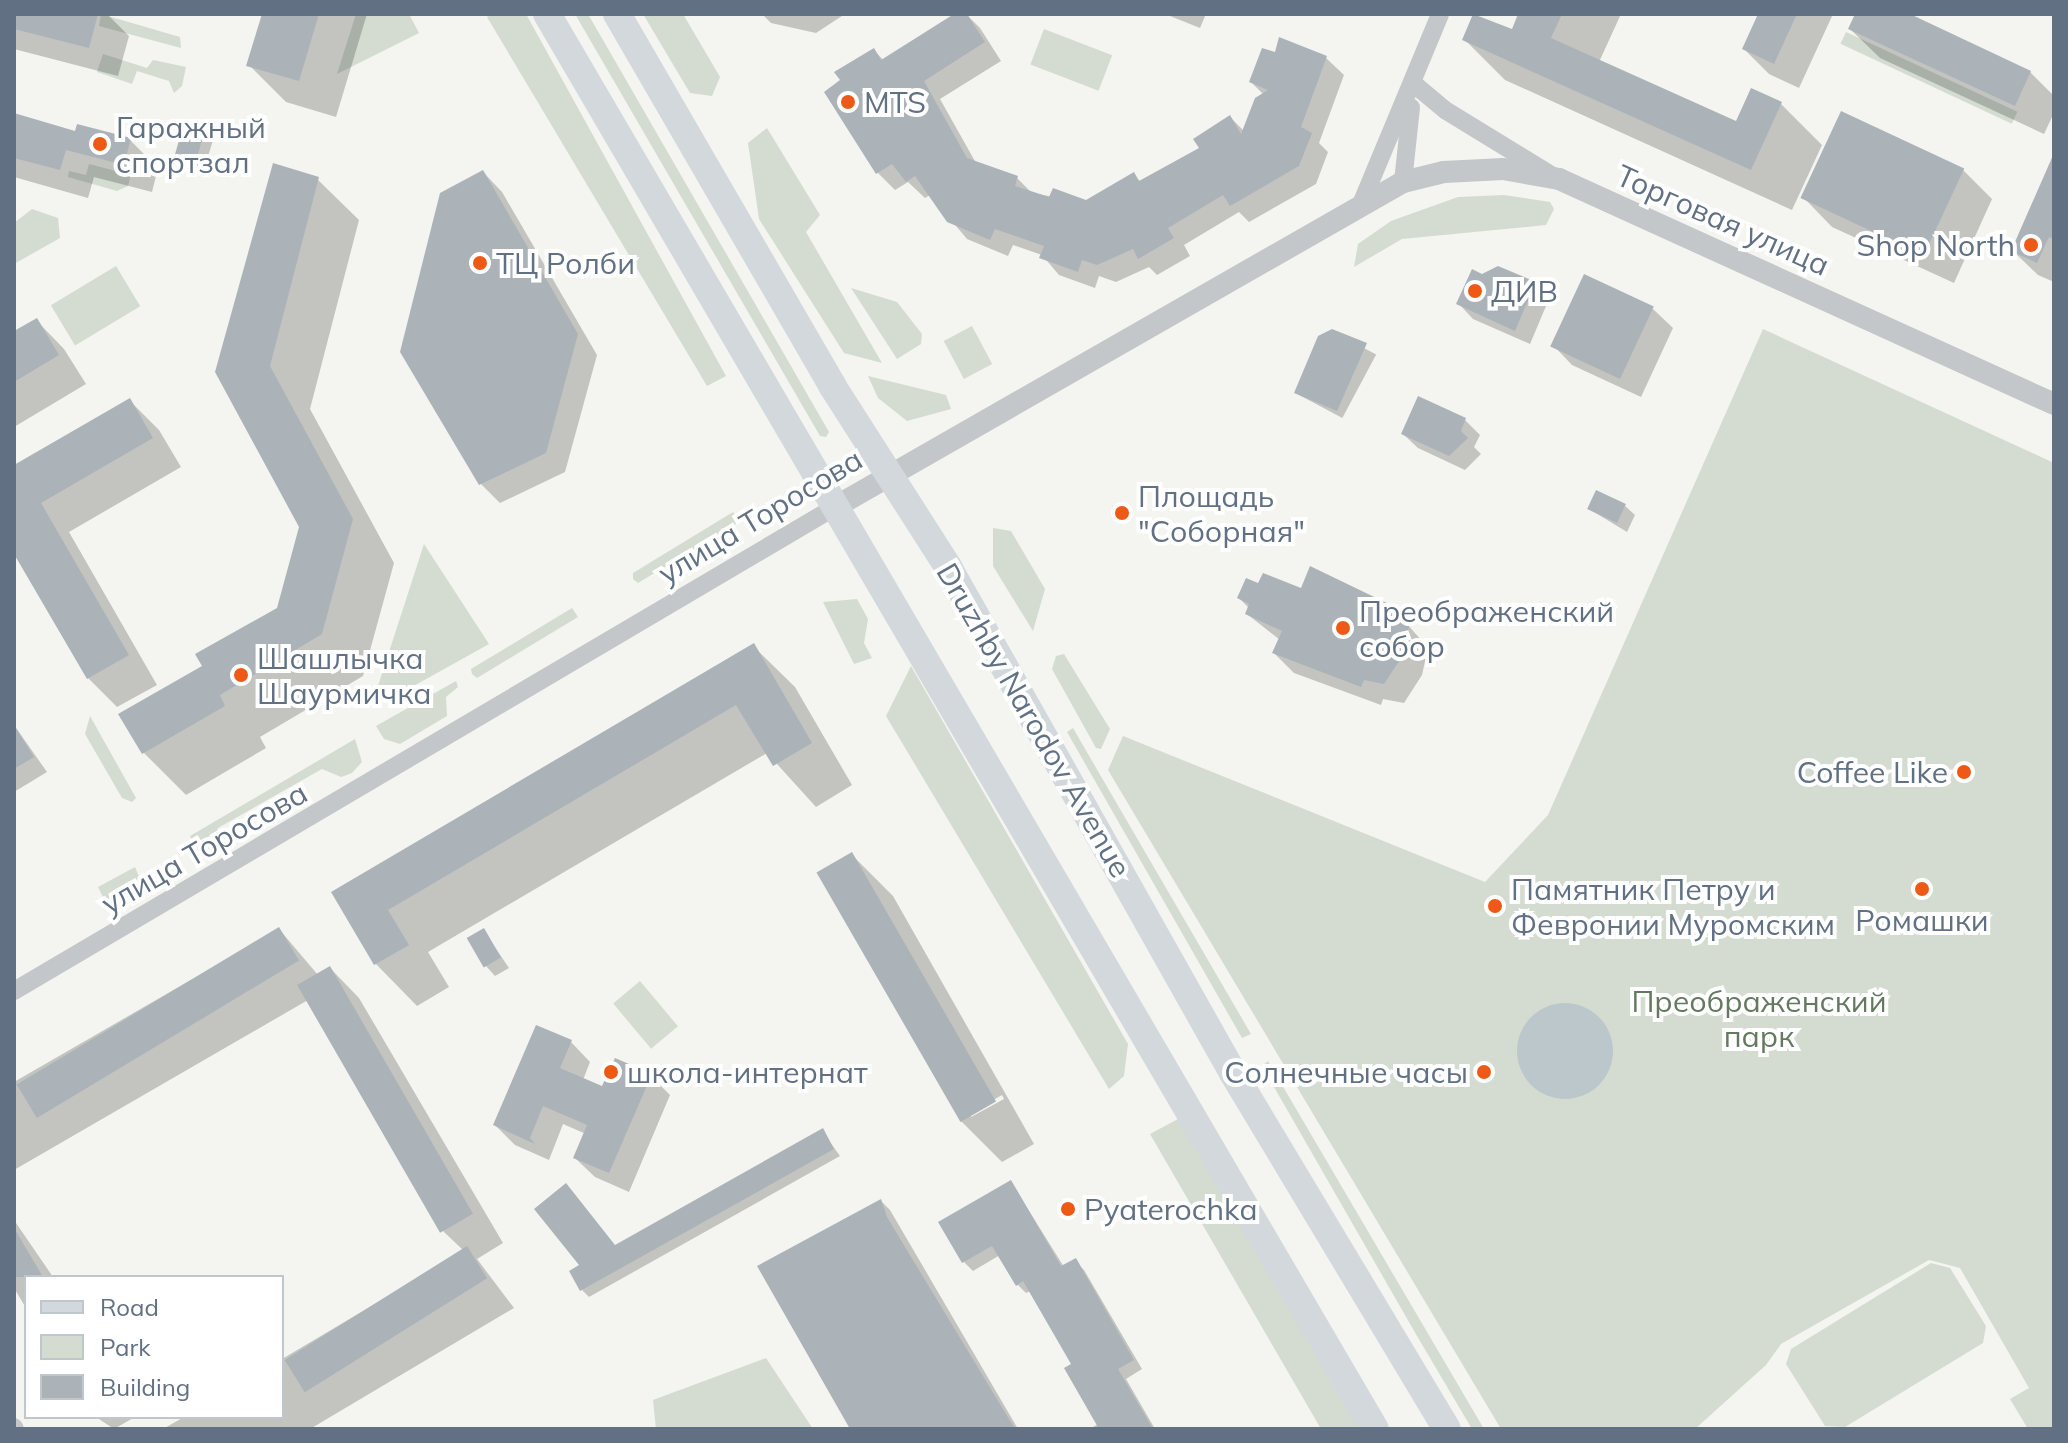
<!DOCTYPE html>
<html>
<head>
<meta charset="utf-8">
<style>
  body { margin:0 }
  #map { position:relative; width:2068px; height:1443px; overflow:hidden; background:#f4f4f0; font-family:Mulish,sans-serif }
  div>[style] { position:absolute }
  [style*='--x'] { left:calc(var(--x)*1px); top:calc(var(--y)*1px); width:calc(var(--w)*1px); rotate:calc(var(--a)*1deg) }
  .green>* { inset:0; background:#d4dcd1; transform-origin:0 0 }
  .water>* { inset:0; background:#bcc7cc }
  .round { border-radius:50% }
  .shadow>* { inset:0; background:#0003; transform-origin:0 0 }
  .building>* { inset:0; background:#abb3b9; transform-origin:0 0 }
  .minor>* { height:18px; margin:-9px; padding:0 9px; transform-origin:9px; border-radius:9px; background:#c3c7ca }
  .tertiary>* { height:22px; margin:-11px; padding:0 11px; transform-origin:11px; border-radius:11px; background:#c3c7ca }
  .primary>* { height:28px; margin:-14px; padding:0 14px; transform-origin:14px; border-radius:14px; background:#d2d8dc }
  .dots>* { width:22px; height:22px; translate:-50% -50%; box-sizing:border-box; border:4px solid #fff; border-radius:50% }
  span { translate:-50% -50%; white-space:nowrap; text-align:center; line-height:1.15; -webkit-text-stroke:8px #fff; paint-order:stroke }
  .poi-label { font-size:30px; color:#617183 }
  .left { translate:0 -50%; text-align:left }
  .right { translate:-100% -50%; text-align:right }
  .street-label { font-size:30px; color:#617183 }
  .park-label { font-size:30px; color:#647a60 }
  .frame { position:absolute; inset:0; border:16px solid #617183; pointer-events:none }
  .legend { position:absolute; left:24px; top:1275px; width:260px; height:144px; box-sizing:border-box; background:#fff; border:2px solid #c0c6cd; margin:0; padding:10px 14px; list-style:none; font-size:24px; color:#617183 }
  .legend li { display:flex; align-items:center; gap:16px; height:40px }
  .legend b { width:40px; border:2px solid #c0c6cd }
</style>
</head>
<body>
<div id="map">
  <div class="green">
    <div style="clip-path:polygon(101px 14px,180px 37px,181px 48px,99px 26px)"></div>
    <div style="clip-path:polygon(356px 14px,409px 14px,419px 33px,337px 74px)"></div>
    <div style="clip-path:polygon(492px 14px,526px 14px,726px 376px,707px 386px,487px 17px)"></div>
    <div style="clip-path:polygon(575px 14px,588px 14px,829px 432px,826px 437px,820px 436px)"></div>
    <div style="clip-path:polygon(643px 14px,683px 14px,720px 77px,712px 96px,690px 93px)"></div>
    <div style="left:1044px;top:29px;width:73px;height:38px;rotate:21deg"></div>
    <div style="left:1846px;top:32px;width:189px;height:13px;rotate:25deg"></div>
    <div style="clip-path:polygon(103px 54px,147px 68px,153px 60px,186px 67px,182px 86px,174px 93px,169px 81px,137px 71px,132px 84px,97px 72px)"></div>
    <div style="clip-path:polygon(767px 128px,820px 215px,806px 232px,882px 363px,844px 353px,759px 219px,748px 143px)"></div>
    <div style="clip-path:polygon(89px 164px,131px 175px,128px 186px,117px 191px,68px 177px,69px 171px,86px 175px)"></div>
    <div style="clip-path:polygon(1504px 195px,1550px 202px,1554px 209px,1546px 225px,1402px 239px,1354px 267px,1358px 244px,1391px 221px,1458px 197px)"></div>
    <div style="clip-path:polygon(32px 209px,58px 218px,60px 238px,14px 264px,14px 223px)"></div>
    <div style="left:116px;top:266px;width:47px;height:76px;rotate:59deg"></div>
    <div style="clip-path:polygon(851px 288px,897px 302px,922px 334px,921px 344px,897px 359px)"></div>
    <div style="left:972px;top:326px;width:43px;height:32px;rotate:62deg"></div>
    <div style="clip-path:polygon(1763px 329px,2054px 463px,2054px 1429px,2028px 1429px,2010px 1399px,2029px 1388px,1960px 1268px,1929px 1260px,1781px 1344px,1766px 1365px,1695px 1429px,1501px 1429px,1108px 770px,1123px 736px,1485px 882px,1548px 815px)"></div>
    <div style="clip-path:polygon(868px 376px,946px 395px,951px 409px,907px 421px,878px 398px)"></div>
    <div style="clip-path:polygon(733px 512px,739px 522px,638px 583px,633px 579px,633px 573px)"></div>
    <div style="clip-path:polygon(993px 528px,1011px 531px,1045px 589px,1033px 631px,993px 566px)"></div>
    <div style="clip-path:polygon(424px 544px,489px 644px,394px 697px,376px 692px)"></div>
    <div style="clip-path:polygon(857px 599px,868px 619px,864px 643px,872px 658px,854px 664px,823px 602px)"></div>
    <div style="clip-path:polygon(572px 608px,578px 617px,477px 678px,472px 674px,471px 669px)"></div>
    <div style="clip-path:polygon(1064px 654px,1110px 729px,1101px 749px,1096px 748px,1052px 669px,1056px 656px)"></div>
    <div style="clip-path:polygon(911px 666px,1128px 1044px,1124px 1076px,1109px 1089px,886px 716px)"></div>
    <div style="clip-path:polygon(456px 681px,458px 687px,446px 697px,447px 716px,400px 744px,384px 739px,376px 726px)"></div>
    <div style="clip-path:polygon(90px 716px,136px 798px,132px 802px,122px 798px,85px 734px)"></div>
    <div style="clip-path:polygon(1073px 728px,1095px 766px,1251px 1034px,1242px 1038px,1067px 732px)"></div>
    <div style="clip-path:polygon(355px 739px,362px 762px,352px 773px,341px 777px,322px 769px,218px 828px,202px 864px,190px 836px)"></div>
    <div style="clip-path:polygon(135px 867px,141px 881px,133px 902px,116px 907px,104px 899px,98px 887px)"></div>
    <div style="left:640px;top:981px;width:59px;height:35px;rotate:50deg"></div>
    <div style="clip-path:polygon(1268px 1061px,1484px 1429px,1472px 1429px,1417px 1336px,1262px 1066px)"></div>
    <div style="clip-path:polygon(1178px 1119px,1362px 1429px,1321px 1429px,1150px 1134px)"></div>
    <div style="clip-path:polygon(1931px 1263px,1950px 1268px,1986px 1326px,1983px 1343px,1845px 1427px,1825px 1426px,1786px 1364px,1791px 1349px)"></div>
    <div style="clip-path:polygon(766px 1358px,813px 1429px,656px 1429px,653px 1400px)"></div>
  </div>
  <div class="water">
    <div class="round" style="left:1517px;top:1003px;width:96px;height:96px"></div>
  </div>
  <div class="shadow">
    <div style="clip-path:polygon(14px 14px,107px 14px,129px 36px,118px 76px,14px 49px)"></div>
    <div style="clip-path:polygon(264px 14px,367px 14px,336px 117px,286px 102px,249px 65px)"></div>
    <div style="clip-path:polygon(762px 14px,845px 14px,816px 33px,771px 23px)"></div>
    <div style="clip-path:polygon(958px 14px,966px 14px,980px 28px,1001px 61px,940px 99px,976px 163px,1017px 178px,1032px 193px,1087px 203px,1133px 175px,1141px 182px,1202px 149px,1230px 117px,1244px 131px,1264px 95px,1251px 82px,1276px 55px,1326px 58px,1344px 75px,1319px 143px,1328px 152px,1316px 184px,1249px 222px,1239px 212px,1184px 245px,1190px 256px,1157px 275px,1149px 267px,1116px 282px,1099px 276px,1095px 288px,1059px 275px,1042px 255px,1013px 245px,1008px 256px,967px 239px,930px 195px,925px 198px,908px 182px,895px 190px,878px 173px,874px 50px,884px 61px)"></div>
    <div style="clip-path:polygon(1165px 14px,1206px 14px,1200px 28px)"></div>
    <div style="clip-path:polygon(1520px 14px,1621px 14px,1599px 62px,1737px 124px,1781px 104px,1822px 145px,1792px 210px,1505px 80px,1464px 39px,1513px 32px)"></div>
    <div style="clip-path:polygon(1760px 14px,1833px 14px,1799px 88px,1769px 74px,1744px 49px)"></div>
    <div style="clip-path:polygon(1857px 14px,1905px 14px,2030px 72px,2054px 96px,2054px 113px,2044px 134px,1880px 58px,1850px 29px)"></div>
    <div style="clip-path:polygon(1842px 114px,1963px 170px,1992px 199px,1954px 283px,1832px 227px,1803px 197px)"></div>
    <div style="clip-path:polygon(14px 115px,77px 133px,130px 140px,158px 168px,152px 192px,94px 177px,88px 198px,14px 177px)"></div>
    <div style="clip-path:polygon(203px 131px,213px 140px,204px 170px,176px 155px)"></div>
    <div style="clip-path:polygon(2054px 158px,2054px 282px,2038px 275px,2013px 251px)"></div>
    <div style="clip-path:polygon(483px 172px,502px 192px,597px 355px,565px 472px,500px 503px,480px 483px)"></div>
    <div style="clip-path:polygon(317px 179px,359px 220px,310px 409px,394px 563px,363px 676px,260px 737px,266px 748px,186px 795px,144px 753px,121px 715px,205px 666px,279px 610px,301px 527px,217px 371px)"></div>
    <div style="clip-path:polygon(1482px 276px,1535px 284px,1549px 299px,1530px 344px,1473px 319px,1459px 304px)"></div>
    <div style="clip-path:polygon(1653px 309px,1673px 328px,1641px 397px,1572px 365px,1553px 345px)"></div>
    <div style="clip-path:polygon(36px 320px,64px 349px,86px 384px,14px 427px,14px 333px)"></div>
    <div style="left:1332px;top:331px;width:50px;height:72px;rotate:28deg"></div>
    <div style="clip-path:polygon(1419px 399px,1465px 420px,1480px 435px,1474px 447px,1481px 454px,1465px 470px,1418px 448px,1403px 434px)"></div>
    <div style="clip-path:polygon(130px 401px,159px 430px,181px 467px,69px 532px,157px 685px,117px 707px,88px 678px,14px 550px,14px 467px)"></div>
    <div style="clip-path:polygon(1625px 506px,1635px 515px,1627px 532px,1589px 509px)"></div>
    <div style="clip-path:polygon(1259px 586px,1394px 609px,1428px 648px,1422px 675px,1404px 703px,1383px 699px,1381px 705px,1294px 673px,1274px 653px,1280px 640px,1247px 614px,1250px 609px,1239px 598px)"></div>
    <div style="clip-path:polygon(753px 646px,795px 687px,852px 785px,816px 807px,767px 753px,428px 952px,449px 987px,417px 1006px,376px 964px,333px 893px)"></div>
    <div style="clip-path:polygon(14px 725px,47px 772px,14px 792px)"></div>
    <div style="clip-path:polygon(evenodd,851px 854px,893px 896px,1034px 1144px,1002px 1162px,961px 1121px,851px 854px,1002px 1095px,1004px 1099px,971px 1117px,971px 1113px,1002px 1095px)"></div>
    <div style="clip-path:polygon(279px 929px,318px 975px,330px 968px,359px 998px,503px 1243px,477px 1259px,514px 1308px,310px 1429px,163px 1429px,184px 1417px,282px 1417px,282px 1359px,464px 1251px,444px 1232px,308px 1000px,14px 1170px,14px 1082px)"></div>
    <div style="clip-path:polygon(484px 931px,509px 968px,495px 976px,486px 966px)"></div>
    <div style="clip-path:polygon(571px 1042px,590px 1062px,583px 1080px,603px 1089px,650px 1075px,670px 1095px,629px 1192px,595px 1177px,575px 1158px,586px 1134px,563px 1124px,549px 1160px,515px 1145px,495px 1125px)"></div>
    <div style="clip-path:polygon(822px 1131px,840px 1156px,589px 1297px,582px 1290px,616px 1247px)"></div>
    <div style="clip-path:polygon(1011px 1182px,1064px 1267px,1075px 1261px,1084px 1270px,1142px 1369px,1126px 1379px,1155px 1429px,1090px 1429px,1098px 1424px,1074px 1365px,1031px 1291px,1026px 1293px,1017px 1284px,1000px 1255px,973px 1271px,964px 1262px)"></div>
    <div style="clip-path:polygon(881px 1201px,890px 1210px,1018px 1429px,853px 1429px)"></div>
    <div style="clip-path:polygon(14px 1220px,53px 1277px,26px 1277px,26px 1308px,14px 1288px)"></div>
    <div style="clip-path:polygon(96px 1417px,135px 1417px,114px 1429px)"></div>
  </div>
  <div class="building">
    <div style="clip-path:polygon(14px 14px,98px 14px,89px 48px,14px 29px)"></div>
    <div style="clip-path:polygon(262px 14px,319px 14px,299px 81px,246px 66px)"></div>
    <div style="clip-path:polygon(954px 14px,967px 14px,985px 42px,924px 81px,967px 158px,1018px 176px,1015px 186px,1049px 197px,1053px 188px,1086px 200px,1134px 172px,1139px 181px,1199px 148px,1193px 139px,1230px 115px,1241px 134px,1255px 98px,1268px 90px,1249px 82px,1262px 48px,1275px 52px,1279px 37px,1327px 56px,1301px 127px,1312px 133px,1299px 166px,1230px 206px,1223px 195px,1168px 228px,1174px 238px,1138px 259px,1133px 249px,1097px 265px,1082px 260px,1078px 272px,1039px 258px,1044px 246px,995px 229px,990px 240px,947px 222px,915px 176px,906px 182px,892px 164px,876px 174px,824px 92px,840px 80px,834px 72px,874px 48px,881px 60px)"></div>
    <div style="clip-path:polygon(1473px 14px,1512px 29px,1518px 14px,1562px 14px,1551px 38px,1736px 121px,1751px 88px,1782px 102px,1751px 170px,1462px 40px)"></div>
    <div style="clip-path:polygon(1758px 14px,1797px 14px,1774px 64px,1742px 49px)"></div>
    <div style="clip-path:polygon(1855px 14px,1910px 14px,2031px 71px,2015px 106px,1848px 29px)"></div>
    <div style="left:1841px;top:111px;width:136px;height:96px;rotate:25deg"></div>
    <div style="clip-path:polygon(14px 113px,75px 131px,77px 124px,131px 138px,124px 165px,66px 150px,60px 170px,14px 158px)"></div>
    <div style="left:184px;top:123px;width:22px;height:34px;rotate:16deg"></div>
    <div style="clip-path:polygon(2054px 153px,2054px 239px,2049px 237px,2037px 263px,2011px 251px)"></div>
    <div style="clip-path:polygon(273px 163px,319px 177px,270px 366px,353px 519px,322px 634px,220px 695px,225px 706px,142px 754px,118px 714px,202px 666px,195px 654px,277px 608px,299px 527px,215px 372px)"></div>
    <div style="clip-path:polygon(483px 170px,578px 334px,546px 453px,479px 485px,400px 352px,440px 193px)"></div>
    <div style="clip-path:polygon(1498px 266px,1536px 282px,1515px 331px,1456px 304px,1472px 269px,1482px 274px)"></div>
    <div style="left:1584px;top:274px;width:77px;height:80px;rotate:25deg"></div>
    <div style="clip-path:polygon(37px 318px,59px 355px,14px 382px,14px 331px)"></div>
    <div style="clip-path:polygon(1332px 329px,1367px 343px,1337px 411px,1294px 393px,1318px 336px)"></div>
    <div style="clip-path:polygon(1418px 396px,1466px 418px,1461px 431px,1468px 438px,1449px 456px,1401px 434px)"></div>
    <div style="clip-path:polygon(130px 398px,153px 438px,41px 503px,129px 655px,87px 679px,14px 554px,14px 465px)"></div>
    <div style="left:1596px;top:490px;width:33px;height:21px;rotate:25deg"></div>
    <div style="clip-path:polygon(1310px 566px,1395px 607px,1392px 614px,1409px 626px,1403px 655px,1384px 684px,1364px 680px,1361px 687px,1272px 653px,1282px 631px,1245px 614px,1249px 604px,1237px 598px,1246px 578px,1258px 583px,1263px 573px,1301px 588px)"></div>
    <div style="clip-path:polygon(754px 643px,812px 743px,773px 766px,736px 705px,388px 910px,409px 945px,374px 965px,331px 892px)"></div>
    <div style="clip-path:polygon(14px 725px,34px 757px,14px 769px)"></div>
    <div style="left:852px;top:852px;width:288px;height:41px;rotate:60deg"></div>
    <div style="left:279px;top:927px;width:39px;height:306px;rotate:59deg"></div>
    <div style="left:484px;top:928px;width:34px;height:20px;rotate:60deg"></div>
    <div style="left:330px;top:966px;width:286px;height:38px;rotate:60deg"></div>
    <div style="clip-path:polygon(536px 1025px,572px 1040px,560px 1068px,602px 1086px,615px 1058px,652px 1074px,609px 1173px,573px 1158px,587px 1125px,543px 1106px,530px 1138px,535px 1144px,493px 1125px)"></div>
    <div style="clip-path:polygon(823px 1128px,834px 1149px,580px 1291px,569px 1271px,579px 1265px,534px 1209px,566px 1183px,615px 1245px)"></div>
    <div style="clip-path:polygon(1011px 1180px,1061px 1266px,1076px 1258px,1134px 1360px,1118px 1369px,1153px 1429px,1099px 1429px,1064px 1368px,1071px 1364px,1023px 1281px,1016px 1286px,992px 1246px,962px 1263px,938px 1222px)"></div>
    <div style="clip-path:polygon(881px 1199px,887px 1217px,1015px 1429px,850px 1429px,757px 1266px)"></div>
    <div style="clip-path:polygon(14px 1228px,43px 1277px,14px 1277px)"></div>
    <div style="left:467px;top:1246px;width:38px;height:215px;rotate:58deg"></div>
  </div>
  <div class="minor">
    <div style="--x:1414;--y:84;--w:40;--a:40"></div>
    <div style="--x:1445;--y:110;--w:124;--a:31.5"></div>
    <div style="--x:1403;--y:182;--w:75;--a:-83.9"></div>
    <div style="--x:1359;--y:209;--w:211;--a:-67.4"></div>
    <div style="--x:14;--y:991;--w:953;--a:-30.52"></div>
    <div style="--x:14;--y:1427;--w:2;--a:63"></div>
  </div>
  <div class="tertiary">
    <div style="--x:835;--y:507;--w:654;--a:-29.78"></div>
    <div style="--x:1403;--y:182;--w:42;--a:-13.7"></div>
    <div style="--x:1444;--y:172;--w:59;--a:-2.9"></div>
    <div style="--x:1503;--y:169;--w:57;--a:10.1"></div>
    <div style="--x:1559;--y:179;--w:544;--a:24.44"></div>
  </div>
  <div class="primary">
    <div style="--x:547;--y:14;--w:1639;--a:59.67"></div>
    <div style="--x:617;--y:14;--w:431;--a:59.9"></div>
    <div style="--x:833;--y:387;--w:214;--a:57.4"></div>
    <div style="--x:948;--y:567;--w:581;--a:60.61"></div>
    <div style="--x:1233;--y:1073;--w:415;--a:59"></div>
  </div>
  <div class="dots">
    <div style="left:848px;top:102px;background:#ee5916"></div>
    <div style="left:100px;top:144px;background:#ee5916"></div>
    <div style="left:2031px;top:245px;background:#ee5916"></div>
    <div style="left:480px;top:263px;background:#ee5916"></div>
    <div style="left:1475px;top:291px;background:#ee5916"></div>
    <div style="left:1122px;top:513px;background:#ee5916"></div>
    <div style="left:1343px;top:628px;background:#ee5916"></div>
    <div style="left:241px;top:675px;background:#ee5916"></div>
    <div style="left:1964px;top:772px;background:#ee5916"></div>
    <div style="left:1922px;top:889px;background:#ee5916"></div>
    <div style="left:1495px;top:906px;background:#ee5916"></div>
    <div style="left:611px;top:1072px;background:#ee5916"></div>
    <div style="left:1484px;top:1072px;background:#ee5916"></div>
    <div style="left:1068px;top:1209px;background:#ee5916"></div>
  </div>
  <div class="poi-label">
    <span class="left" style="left:864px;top:102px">MTS</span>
    <span class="left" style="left:116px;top:144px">Гаражный<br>спортзал</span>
    <span class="right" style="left:2015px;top:245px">Shop North</span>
    <span class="left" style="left:496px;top:263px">ТЦ Ролби</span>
    <span class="left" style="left:1491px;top:291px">ДИВ</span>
    <span class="left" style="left:1138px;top:513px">Площадь<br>"Соборная"</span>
    <span class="left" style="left:1359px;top:628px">Преображенский<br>собор</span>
    <span class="left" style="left:257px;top:675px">Шашлычка<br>Шаурмичка</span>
    <span class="right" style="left:1948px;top:772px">Coffee Like</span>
    <span class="left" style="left:1511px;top:906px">Памятник Петру и<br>Февронии Муромским</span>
    <span style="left:1922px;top:920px">Ромашки</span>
    <span class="left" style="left:627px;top:1072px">школа-интернат</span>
    <span class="right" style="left:1468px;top:1072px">Солнечные часы</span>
    <span class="left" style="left:1084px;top:1209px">Pyaterochka</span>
  </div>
  <div class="street-label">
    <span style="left:1723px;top:220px;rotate:24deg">Торговая улица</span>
    <span style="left:760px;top:516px;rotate:-31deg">улица Торосова</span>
    <span style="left:1034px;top:720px;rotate:60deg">Druzhby Narodov Avenue</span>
    <span style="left:204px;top:848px;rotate:-30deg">улица Торосова</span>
  </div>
  <div class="park-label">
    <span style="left:1759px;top:1018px">Преображенский<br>парк</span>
  </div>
  <div class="frame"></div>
  <ul class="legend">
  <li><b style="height:10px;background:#d2d8dc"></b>Road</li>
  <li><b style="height:22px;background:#d4dcd1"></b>Park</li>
  <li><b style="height:22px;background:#abb3b9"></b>Building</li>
  </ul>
</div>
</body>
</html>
